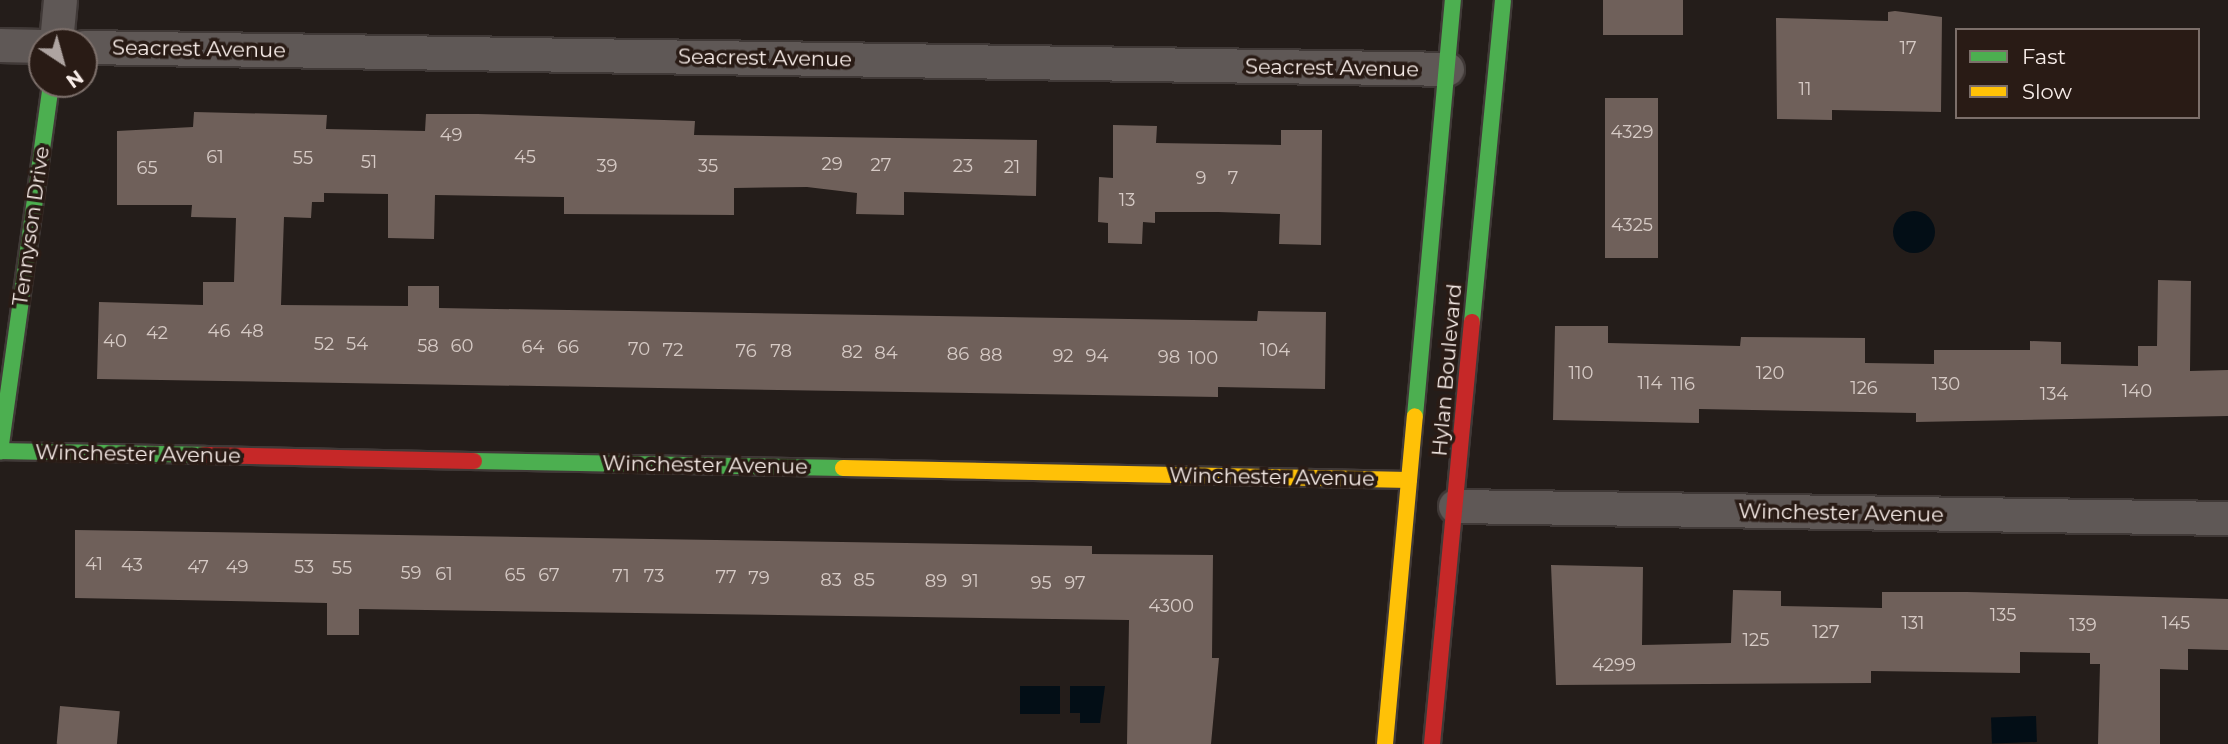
<!DOCTYPE html>
<html>
<head>
<meta charset="utf-8">
<style>
  body { margin:0 }
  #map { position:relative; width:2228px; height:744px; overflow:hidden; background:#241d1a; font-family:Montserrat,sans-serif }
  div>[style] { position:absolute }
  [style*='--x'] { left:calc(var(--x)*1px); top:calc(var(--y)*1px); width:calc(var(--w)*1px); rotate:calc(var(--a)*1deg) }
  .water>* { inset:0; background:#030e16; transform-origin:0 0 }
  .round { border-radius:50% }
  .building>* { inset:0; background:#6f605a; transform-origin:0 0 }
  .roads { filter:drop-shadow(2px 0 #403937) drop-shadow(-2px 0 #403937) drop-shadow(0 2px #403937) drop-shadow(0 -2px #403937) }
  .street>* { height:33px; margin:-16.5px; padding:0 16.5px; transform-origin:16.5px; border-radius:16.5px; background:#5f5856 }
  .fast>* { height:16px; margin:-8px; padding:0 8px; transform-origin:8px; border-radius:8px; background:#4caf50 }
  .slow>* { height:16px; margin:-8px; padding:0 8px; transform-origin:8px; border-radius:8px; background:#ffc107 }
  .jam>* { height:16px; margin:-8px; padding:0 8px; transform-origin:8px; border-radius:8px; background:#c62828 }
  span { translate:-50% -50%; white-space:nowrap; text-align:center; line-height:1.15; -webkit-text-stroke:7px #291b15; paint-order:stroke }
  .number-label { font-size:18px; color:#d6cac5 }
  .number-label span { -webkit-text-stroke-width:0 }
  .street-label { font-size:21px; color:#f8ede9 }
  .legend { position:absolute; left:1955px; top:28px; width:245px; height:91px; box-sizing:border-box; background:#291b15; border:2px solid #7c6f6a; margin:0; padding:9px 12px; list-style:none; font-size:21px; color:#f8ede9 }
  .legend li { display:flex; align-items:center; gap:14px; height:35px }
  .legend b { width:35px; border:2px solid #7c6f6a }
  .north { position:absolute; left:28px; top:28px; width:70px; height:70px; box-sizing:border-box; background:#291b15; border:2px solid #7c6f6a; border-radius:50%; rotate:144deg; font-size:19px; font-weight:700; line-height:28px; text-align:center; color:#f8ede9 }
  .north::after { content:''; display:block; margin:auto; width:24px; height:32px; background:#aea4a1; clip-path:polygon(50% 0,100% 100%,50% 72%,0 100%) }
</style>
</head>
<body>
<div id="map">
  <div class="water">
    <div class="round" style="left:1893px;top:211px;width:42px;height:42px"></div>
    <div style="left:1020px;top:686px;width:40px;height:28px"></div>
    <div style="clip-path:polygon(1070px 686px,1105px 686px,1100px 723px,1080px 723px,1080px 713px,1070px 713px)"></div>
    <div style="left:2036px;top:716px;width:26px;height:45px;rotate:88deg"></div>
  </div>
  <div class="building">
    <div style="left:1603px;top:0;width:80px;height:35px"></div>
    <div style="clip-path:polygon(1895px 11px,1942px 17px,1941px 112px,1832px 110px,1832px 120px,1777px 119px,1776px 18px,1888px 21px,1888px 12px)"></div>
    <div style="left:1658px;top:98px;width:160px;height:53px;rotate:90deg"></div>
    <div style="clip-path:polygon(194px 112px,327px 115px,326px 129px,425px 131px,426px 114px,478px 114px,695px 121px,694px 135px,1037px 140px,1036px 196px,904px 192px,904px 215px,856px 214px,857px 193px,807px 187px,734px 188px,734px 215px,564px 214px,564px 197px,435px 195px,434px 239px,388px 238px,388px 194px,324px 193px,324px 202px,312px 202px,311px 218px,284px 217px,281px 305px,408px 306px,408px 286px,439px 286px,439px 308px,1257px 321px,1258px 311px,1326px 312px,1325px 389px,1218px 387px,1218px 397px,97px 379px,99px 302px,203px 305px,203px 282px,234px 282px,236px 218px,191px 217px,192px 205px,117px 205px,117px 131px,193px 127px)"></div>
    <div style="clip-path:polygon(1113px 125px,1157px 126px,1156px 143px,1281px 145px,1281px 130px,1322px 130px,1321px 245px,1279px 244px,1280px 214px,1218px 212px,1155px 212px,1155px 223px,1143px 222px,1142px 244px,1108px 243px,1108px 223px,1098px 222px,1099px 177px,1113px 178px)"></div>
    <div style="clip-path:polygon(2158px 280px,2191px 281px,2190px 371px,2228px 370px,2228px 416px,1916px 422px,1916px 413px,1699px 409px,1699px 423px,1553px 420px,1555px 326px,1608px 326px,1608px 343px,1740px 346px,1741px 337px,1865px 338px,1865px 363px,1934px 364px,1934px 350px,2030px 350px,2030px 341px,2061px 342px,2061px 364px,2138px 366px,2138px 346px,2157px 346px)"></div>
    <div style="clip-path:polygon(75px 530px,1092px 546px,1092px 554px,1213px 555px,1212px 658px,1219px 658px,1211px 744px,1127px 744px,1129px 620px,359px 609px,359px 635px,327px 635px,327px 603px,75px 598px)"></div>
    <div style="clip-path:polygon(1551px 565px,1643px 567px,1642px 645px,1731px 643px,1733px 590px,1781px 591px,1781px 606px,1882px 608px,1882px 592px,1967px 592px,2228px 599px,2228px 650px,2188px 649px,2188px 670px,2160px 669px,2160px 744px,2098px 744px,2100px 664px,2090px 664px,2090px 653px,2020px 652px,2020px 673px,1871px 671px,1871px 683px,1556px 685px)"></div>
    <div style="left:60px;top:706px;width:60px;height:38px;rotate:5deg"></div>
  </div>
  <div class="roads">
    <div class="street">
      <div style="--x:56;--y:42;--w:42;--a:-84.6"></div>
      <div style="--x:0;--y:45;--w:42;--a:1.4"></div>
      <div style="--x:84;--y:47;--w:1363;--a:0.92"></div>
      <div style="--x:1455;--y:506;--w:773;--a:0.89"></div>
    </div>
    <div class="fast">
      <div style="--x:51;--y:84;--w:371;--a:97.9"></div>
      <div style="--x:0;--y:451;--w:204;--a:1.1"></div>
      <div style="--x:1472;--y:322;--w:323;--a:-84.5"></div>
      <div style="--x:1415;--y:416;--w:418;--a:-84.8"></div>
      <div style="--x:474;--y:461;--w:369;--a:1.1"></div>
    </div>
    <div class="slow">
      <div style="--x:843;--y:468;--w:566;--a:1.21"></div>
      <div style="--x:1385;--y:744;--w:329;--a:-84.8"></div>
    </div>
    <div class="jam">
      <div style="--x:204;--y:455;--w:270;--a:1.3"></div>
      <div style="--x:1432;--y:744;--w:424;--a:-84.6"></div>
    </div>
  </div>
  <div class="number-label">
    <span style="left:1908px;top:48px">17</span>
    <span style="left:1805px;top:89px">11</span>
    <span style="left:1632px;top:132px">4329</span>
    <span style="left:451px;top:135px">49</span>
    <span style="left:215px;top:157px">61</span>
    <span style="left:525px;top:157px">45</span>
    <span style="left:303px;top:158px">55</span>
    <span style="left:369px;top:162px">51</span>
    <span style="left:832px;top:164px">29</span>
    <span style="left:881px;top:165px">27</span>
    <span style="left:607px;top:166px">39</span>
    <span style="left:708px;top:166px">35</span>
    <span style="left:963px;top:166px">23</span>
    <span style="left:1012px;top:167px">21</span>
    <span style="left:147px;top:168px">65</span>
    <span style="left:1201px;top:178px">9</span>
    <span style="left:1233px;top:178px">7</span>
    <span style="left:1127px;top:200px">13</span>
    <span style="left:1632px;top:225px">4325</span>
    <span style="left:219px;top:331px">46</span>
    <span style="left:252px;top:331px">48</span>
    <span style="left:157px;top:333px">42</span>
    <span style="left:115px;top:341px">40</span>
    <span style="left:324px;top:344px">52</span>
    <span style="left:357px;top:344px">54</span>
    <span style="left:428px;top:346px">58</span>
    <span style="left:462px;top:346px">60</span>
    <span style="left:533px;top:347px">64</span>
    <span style="left:568px;top:347px">66</span>
    <span style="left:639px;top:349px">70</span>
    <span style="left:673px;top:350px">72</span>
    <span style="left:1275px;top:350px">104</span>
    <span style="left:746px;top:351px">76</span>
    <span style="left:781px;top:351px">78</span>
    <span style="left:852px;top:352px">82</span>
    <span style="left:886px;top:353px">84</span>
    <span style="left:958px;top:354px">86</span>
    <span style="left:991px;top:355px">88</span>
    <span style="left:1063px;top:356px">92</span>
    <span style="left:1097px;top:356px">94</span>
    <span style="left:1169px;top:357px">98</span>
    <span style="left:1203px;top:358px">100</span>
    <span style="left:1581px;top:373px">110</span>
    <span style="left:1770px;top:373px">120</span>
    <span style="left:1650px;top:383px">114</span>
    <span style="left:1683px;top:384px">116</span>
    <span style="left:1946px;top:384px">130</span>
    <span style="left:1864px;top:388px">126</span>
    <span style="left:2137px;top:391px">140</span>
    <span style="left:2054px;top:394px">134</span>
    <span style="left:94px;top:564px">41</span>
    <span style="left:132px;top:565px">43</span>
    <span style="left:198px;top:567px">47</span>
    <span style="left:237px;top:567px">49</span>
    <span style="left:304px;top:567px">53</span>
    <span style="left:342px;top:568px">55</span>
    <span style="left:411px;top:573px">59</span>
    <span style="left:444px;top:574px">61</span>
    <span style="left:515px;top:575px">65</span>
    <span style="left:549px;top:575px">67</span>
    <span style="left:621px;top:576px">71</span>
    <span style="left:654px;top:576px">73</span>
    <span style="left:726px;top:577px">77</span>
    <span style="left:759px;top:578px">79</span>
    <span style="left:831px;top:580px">83</span>
    <span style="left:864px;top:580px">85</span>
    <span style="left:936px;top:581px">89</span>
    <span style="left:970px;top:581px">91</span>
    <span style="left:1041px;top:583px">95</span>
    <span style="left:1075px;top:583px">97</span>
    <span style="left:1171px;top:606px">4300</span>
    <span style="left:2003px;top:615px">135</span>
    <span style="left:1913px;top:623px">131</span>
    <span style="left:2176px;top:623px">145</span>
    <span style="left:2083px;top:625px">139</span>
    <span style="left:1826px;top:632px">127</span>
    <span style="left:1756px;top:640px">125</span>
    <span style="left:1614px;top:665px">4299</span>
  </div>
  <div class="street-label">
    <span style="left:199px;top:49px;rotate:1deg">Seacrest Avenue</span>
    <span style="left:765px;top:58px;rotate:1deg">Seacrest Avenue</span>
    <span style="left:1332px;top:68px;rotate:1deg">Seacrest Avenue</span>
    <span style="left:31px;top:226px;rotate:-82deg">Tennyson Drive</span>
    <span style="left:1447px;top:370px;rotate:-85deg">Hylan Boulevard</span>
    <span style="left:138px;top:454px;rotate:1deg">Winchester Avenue</span>
    <span style="left:705px;top:465px;rotate:1deg">Winchester Avenue</span>
    <span style="left:1272px;top:477px;rotate:1deg">Winchester Avenue</span>
    <span style="left:1841px;top:513px;rotate:1deg">Winchester Avenue</span>
  </div>
  <ul class="legend">
  <li><b style="height:9px;background:#4caf50"></b>Fast</li>
  <li><b style="height:9px;background:#ffc107"></b>Slow</li>
  </ul>
  <div class="north">N</div>
</div>
</body>
</html>
